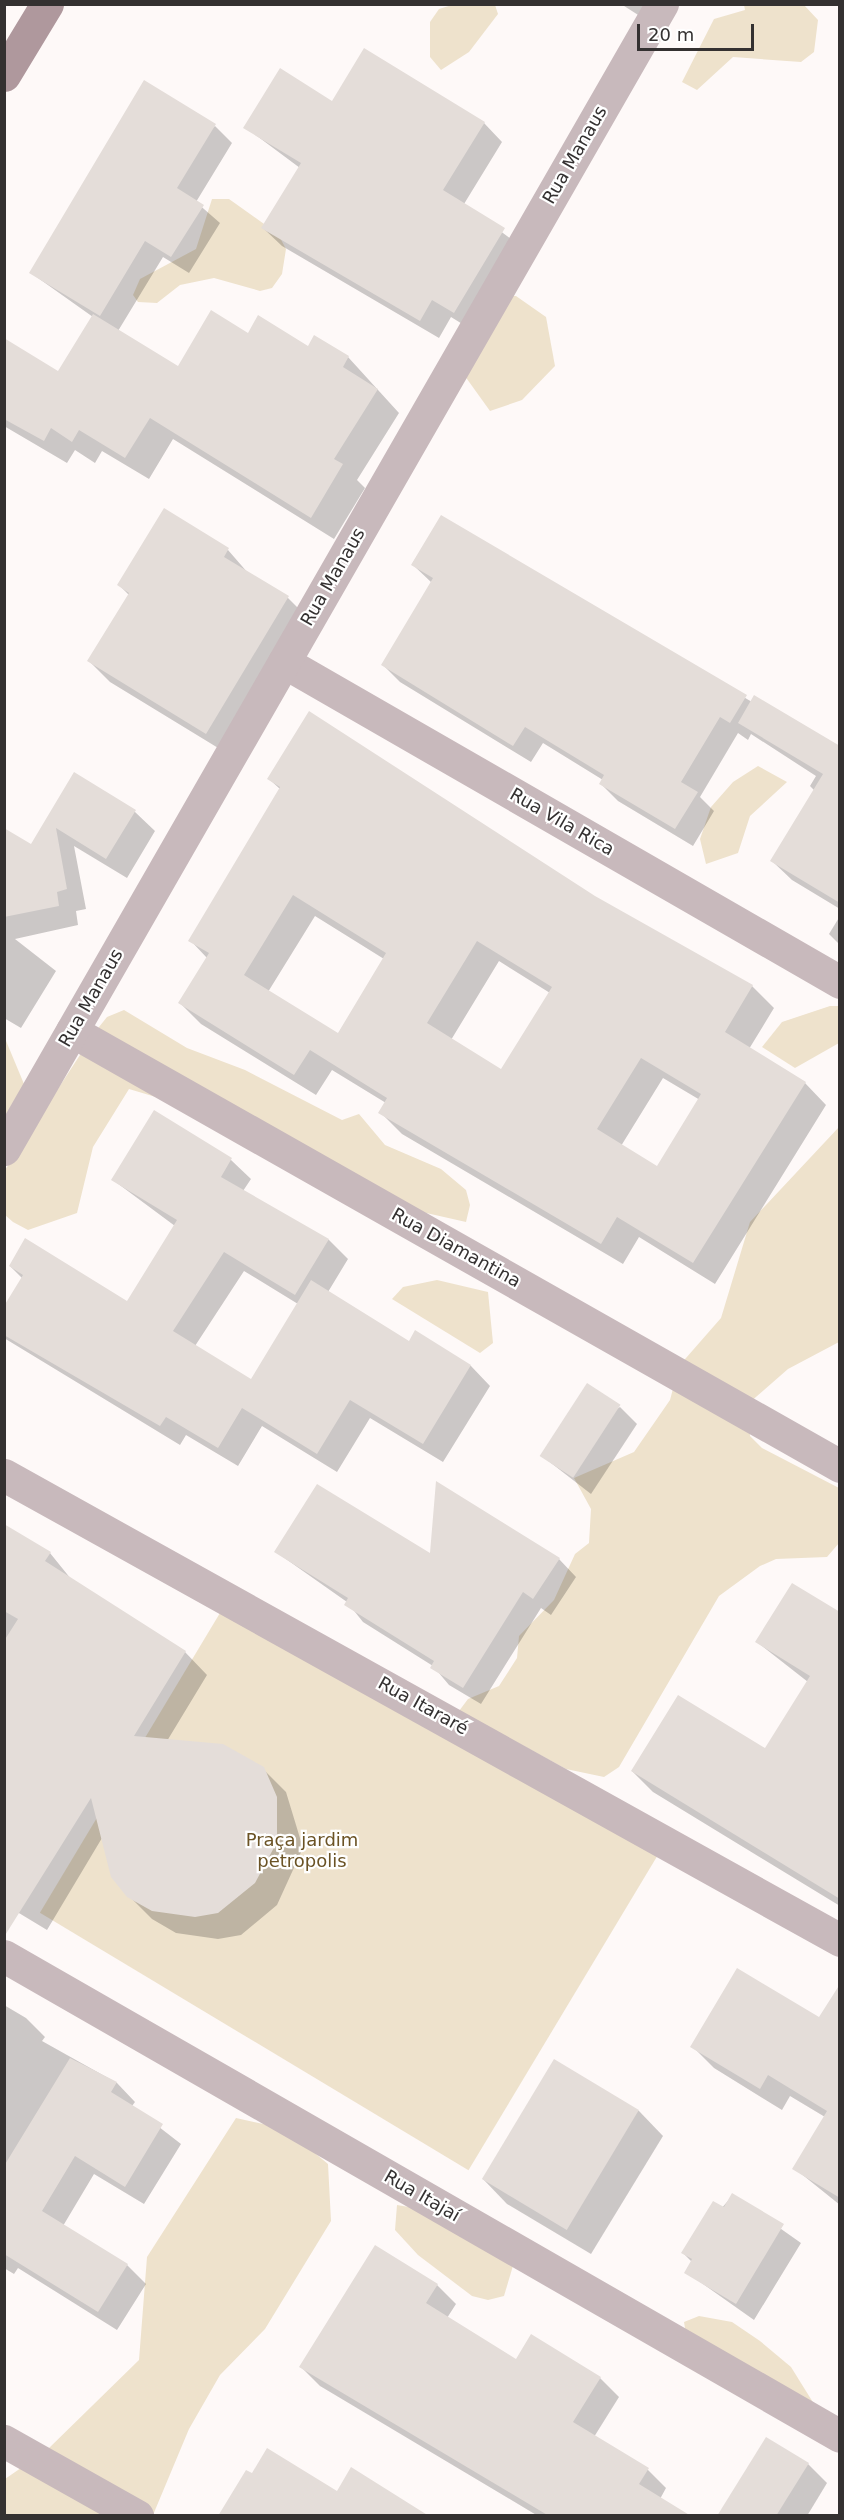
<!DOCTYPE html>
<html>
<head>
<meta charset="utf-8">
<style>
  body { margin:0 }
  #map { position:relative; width:844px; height:2520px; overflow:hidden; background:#fef9f8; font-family:"DejaVu Sans",sans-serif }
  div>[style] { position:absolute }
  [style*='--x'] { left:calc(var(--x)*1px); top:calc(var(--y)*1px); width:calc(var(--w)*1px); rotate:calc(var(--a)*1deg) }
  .green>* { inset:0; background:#eee2cc; transform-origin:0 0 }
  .shadow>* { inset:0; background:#0003 }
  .building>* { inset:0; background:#e4ddd9; transform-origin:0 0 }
  .minor>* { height:33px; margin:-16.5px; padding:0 16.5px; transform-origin:16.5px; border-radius:16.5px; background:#c8b9bc }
  .tertiary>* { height:33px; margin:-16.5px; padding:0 16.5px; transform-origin:16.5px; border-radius:16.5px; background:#c8b9bc }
  .secondary>* { height:33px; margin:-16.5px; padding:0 16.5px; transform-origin:16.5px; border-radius:16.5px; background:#af989d }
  span { translate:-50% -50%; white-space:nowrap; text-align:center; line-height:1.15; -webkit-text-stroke:4.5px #fff; paint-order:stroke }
  .street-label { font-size:18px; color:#343131 }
  .park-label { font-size:18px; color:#6b5325 }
  .frame { position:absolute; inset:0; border:6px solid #343131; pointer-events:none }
  .scale { position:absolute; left:637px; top:24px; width:117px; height:27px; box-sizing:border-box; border:3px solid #343131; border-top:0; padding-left:8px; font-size:18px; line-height:21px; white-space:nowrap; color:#343131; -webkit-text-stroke:4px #fff; paint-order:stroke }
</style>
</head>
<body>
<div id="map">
  <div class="green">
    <div style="clip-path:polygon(452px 5px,495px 5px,498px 14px,469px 52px,441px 70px,430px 57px,430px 22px,439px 9px)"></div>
    <div style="clip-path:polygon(744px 5px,804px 5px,818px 20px,814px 52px,801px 62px,733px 57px,697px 90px,682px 82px,714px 19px,745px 10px)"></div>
    <div style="clip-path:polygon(212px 199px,229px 199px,278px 234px,286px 249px,282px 274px,272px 288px,260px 291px,214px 278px,180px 285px,157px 303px,138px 302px,133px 295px,140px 279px,196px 249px)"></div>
    <div style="clip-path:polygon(505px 296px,516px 296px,546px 317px,555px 366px,522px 400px,490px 411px,462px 372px)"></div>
    <div style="clip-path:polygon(758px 766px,787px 782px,750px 816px,738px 853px,706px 864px,700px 839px,711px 807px,733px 782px)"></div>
    <div style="clip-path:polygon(830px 1006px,839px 1006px,839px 1043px,795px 1068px,762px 1047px,782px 1022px)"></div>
    <div style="clip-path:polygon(124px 1010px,187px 1048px,245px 1070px,342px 1120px,359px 1114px,385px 1145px,441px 1169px,466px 1190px,470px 1205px,466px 1222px,413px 1210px,179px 1104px,129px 1089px,93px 1147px,77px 1213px,28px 1230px,13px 1222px,5px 1215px,5px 1170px,95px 1032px,107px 1017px)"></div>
    <div style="clip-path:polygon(4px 1036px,24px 1084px,4px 1118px)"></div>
    <div style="clip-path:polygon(839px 1127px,839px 1342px,788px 1369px,749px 1403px,750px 1436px,762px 1448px,839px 1488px,839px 1543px,827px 1557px,776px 1559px,760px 1566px,719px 1596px,619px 1767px,604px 1777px,566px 1769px,459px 1711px,468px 1699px,499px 1686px,517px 1658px,519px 1636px,554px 1600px,575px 1554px,589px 1543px,591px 1509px,574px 1478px,634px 1452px,670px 1400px,679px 1366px,721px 1318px,750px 1222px)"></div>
    <div style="clip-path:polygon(437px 1280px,488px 1292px,493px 1343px,480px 1353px,392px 1299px,403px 1287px)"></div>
    <div style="left:232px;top:1593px;width:500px;height:373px;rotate:31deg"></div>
    <div style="clip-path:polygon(236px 2118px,286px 2129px,328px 2164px,331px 2221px,265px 2329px,220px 2375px,189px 2429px,153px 2515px,5px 2516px,5px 2479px,47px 2450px,139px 2360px,147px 2257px)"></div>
    <div style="clip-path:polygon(397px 2205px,415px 2208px,515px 2259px,504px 2296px,488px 2300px,472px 2296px,418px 2255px,395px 2230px)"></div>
    <div style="clip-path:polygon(699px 2316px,732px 2322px,760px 2341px,791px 2367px,819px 2412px,687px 2340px,684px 2322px)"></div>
  </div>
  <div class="shadow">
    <div style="clip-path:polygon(621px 4px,675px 4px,660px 29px)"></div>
    <div style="clip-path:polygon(332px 103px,484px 123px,502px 142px,464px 204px,523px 248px,472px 330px,451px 317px,439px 338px,282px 246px,263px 228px,300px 168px,245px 127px)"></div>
    <div style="clip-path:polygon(215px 126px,232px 143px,196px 202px,220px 223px,189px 273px,163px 257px,118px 331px,178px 368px,248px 335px,348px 357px,399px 413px,357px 480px,365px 488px,334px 539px,173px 439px,149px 479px,102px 451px,95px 463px,75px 450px,67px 463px,4px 426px,4px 340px,59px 373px,93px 317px,31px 273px)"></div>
    <div style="clip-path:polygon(442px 517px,752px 702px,840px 748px,840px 909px,792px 880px,772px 861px,815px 791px,810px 786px,816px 776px,751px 734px,748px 740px,738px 733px,700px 797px,714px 811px,693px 846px,618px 801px,601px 784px,603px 780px,543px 743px,531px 762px,400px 682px,383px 665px,432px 583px,412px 564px)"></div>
    <div style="clip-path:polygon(228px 550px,248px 573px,288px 598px,309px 619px,228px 754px,110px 682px,89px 661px,129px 595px,119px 585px)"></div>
    <div style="clip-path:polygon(75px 774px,135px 812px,155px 831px,127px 878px,74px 846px,86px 909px,76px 911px,78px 925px,15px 939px,56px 971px,21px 1028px,4px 1018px,4px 831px,31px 846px)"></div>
    <div style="clip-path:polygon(evenodd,269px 779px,594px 897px,752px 986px,774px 1008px,749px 1049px,805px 1083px,826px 1105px,715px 1284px,639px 1237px,623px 1264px,402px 1134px,380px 1112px,386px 1103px,332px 1070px,316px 1095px,201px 1024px,180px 1003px,207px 958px,190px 940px,280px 789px,269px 779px,315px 916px,384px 959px,338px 1034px,268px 992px,315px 916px,269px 779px,499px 961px,550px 993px,501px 1071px,451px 1040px,499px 961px,269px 779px,663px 1078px,700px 1100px,658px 1168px,621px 1146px,663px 1078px)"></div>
    <div style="clip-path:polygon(840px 916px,840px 945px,829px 934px)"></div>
    <div style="clip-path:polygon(evenodd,154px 1112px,231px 1160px,251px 1179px,243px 1191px,329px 1240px,348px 1259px,328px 1292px,409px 1343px,416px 1332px,471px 1366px,490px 1386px,443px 1462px,370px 1418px,337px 1472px,262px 1426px,238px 1466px,186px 1435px,180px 1445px,4px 1338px,4px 1309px,23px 1279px,10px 1266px,127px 1303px,175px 1226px,113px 1180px,154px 1112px,244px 1271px,298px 1304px,251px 1381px,195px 1346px,244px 1271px)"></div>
    <div style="clip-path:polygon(620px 1407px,637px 1424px,591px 1494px,542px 1456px)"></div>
    <div style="clip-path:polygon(4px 1525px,50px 1553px,71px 1579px,185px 1652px,207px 1675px,167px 1741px,263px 1769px,286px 1792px,303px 1848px,277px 1905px,241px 1935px,218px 1939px,176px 1933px,152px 1919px,129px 1896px,102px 1838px,47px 1930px,4px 1904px)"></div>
    <div style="clip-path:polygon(276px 1552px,559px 1559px,576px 1577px,551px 1615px,541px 1608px,481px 1704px,449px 1685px,433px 1666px,363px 1622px,347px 1602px)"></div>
    <div style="clip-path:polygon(840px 1614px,840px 1906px,653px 1792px,632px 1771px,766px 1750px,808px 1682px,757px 1642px)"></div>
    <div style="clip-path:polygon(4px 2005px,26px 2018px,45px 2037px,42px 2041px,117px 2083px,135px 2102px,132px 2106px,181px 2144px,144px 2204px,94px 2174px,63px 2226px,127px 2265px,146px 2284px,117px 2330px,18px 2268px,14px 2274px,4px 2268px)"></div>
    <div style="clip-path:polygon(820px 2019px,840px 2019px,840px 2205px,794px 2168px,825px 2117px,790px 2096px,782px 2110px,714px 2068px,692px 2046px)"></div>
    <div style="clip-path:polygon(555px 2061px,639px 2111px,663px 2136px,591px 2254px,507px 2204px,483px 2179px)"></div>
    <div style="clip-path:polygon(733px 2195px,801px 2243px,754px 2320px,686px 2272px,692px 2262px,683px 2253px)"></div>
    <div style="clip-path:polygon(437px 2285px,456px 2304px,447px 2318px,517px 2361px,600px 2378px,619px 2397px,594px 2437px,648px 2470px,666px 2488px,660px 2499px,688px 2516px,538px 2516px,320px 2386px,301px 2367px)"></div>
    <div style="clip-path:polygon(808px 2464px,827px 2483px,807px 2516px,718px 2516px)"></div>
  </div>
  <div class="building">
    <div style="clip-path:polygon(364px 48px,485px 122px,443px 190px,505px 228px,454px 313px,432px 300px,420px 321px,261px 228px,301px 163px,243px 128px,280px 68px,332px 101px)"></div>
    <div style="clip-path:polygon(144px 80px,216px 124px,177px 188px,204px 205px,171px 257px,145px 241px,100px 316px,29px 273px)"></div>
    <div style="clip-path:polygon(211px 310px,248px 333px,258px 315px,308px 346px,314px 335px,349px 356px,343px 367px,378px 389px,334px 459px,343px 464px,311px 518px,150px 418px,125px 458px,79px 430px,72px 442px,51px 428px,44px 441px,4px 419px,4px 338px,58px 371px,93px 314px,178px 366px)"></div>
    <div style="clip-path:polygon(164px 508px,229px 548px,224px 557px,289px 596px,206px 734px,87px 661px,129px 593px,117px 585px)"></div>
    <div style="clip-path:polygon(441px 515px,747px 695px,730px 723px,720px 717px,681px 782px,698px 792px,675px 829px,599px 784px,604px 775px,525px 727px,513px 746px,381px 665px,433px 578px,411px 565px)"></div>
    <div style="clip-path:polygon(754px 695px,840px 746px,840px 903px,770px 861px,823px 774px,738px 723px)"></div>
    <div style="clip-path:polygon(evenodd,309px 711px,595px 896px,753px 985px,725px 1032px,806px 1082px,693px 1263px,617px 1217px,601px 1244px,378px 1113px,387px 1098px,310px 1050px,294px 1075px,178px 1003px,209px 953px,188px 941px,280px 787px,267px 779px,309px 711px,293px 895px,386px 953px,338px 1033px,244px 975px,293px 895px,309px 711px,477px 941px,552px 987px,501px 1069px,427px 1023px,477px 941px,309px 711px,641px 1058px,701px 1094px,657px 1166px,597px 1129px,641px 1058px)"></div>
    <div style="clip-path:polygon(74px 772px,136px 810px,106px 859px,56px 828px,67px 889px,57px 892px,59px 906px,4px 917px,4px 828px,31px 844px)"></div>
    <div style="clip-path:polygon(154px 1110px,232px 1158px,221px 1177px,329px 1239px,295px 1295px,224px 1252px,173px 1331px,251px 1379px,311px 1280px,409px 1341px,415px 1330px,471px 1365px,423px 1444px,350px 1400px,317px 1454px,242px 1408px,218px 1448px,166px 1417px,160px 1426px,4px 1335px,4px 1306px,23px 1275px,9px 1266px,25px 1238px,127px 1301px,177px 1220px,111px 1180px)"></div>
    <div style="left:587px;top:1383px;width:40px;height:87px;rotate:33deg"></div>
    <div style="clip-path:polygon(436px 1481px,560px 1558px,533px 1599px,523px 1592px,463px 1688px,430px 1668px,434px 1661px,344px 1605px,348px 1598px,274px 1552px,317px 1484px,430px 1553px)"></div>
    <div style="clip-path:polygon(4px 1524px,51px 1552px,45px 1561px,186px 1651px,134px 1736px,223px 1744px,264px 1767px,277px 1797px,277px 1842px,255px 1883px,218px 1913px,195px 1917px,152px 1911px,127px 1897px,111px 1877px,91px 1798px,4px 1937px,4px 1641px,18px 1619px,4px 1611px)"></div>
    <div style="clip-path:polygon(792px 1583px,840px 1612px,840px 1899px,631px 1771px,678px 1695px,765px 1748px,810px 1676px,755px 1642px)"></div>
    <div style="clip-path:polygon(737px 1968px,819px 2017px,840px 1984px,840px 2198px,792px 2169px,827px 2111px,768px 2075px,760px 2089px,690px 2047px)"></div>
    <div style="clip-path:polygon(70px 2058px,117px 2082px,111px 2092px,163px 2124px,125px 2187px,75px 2156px,42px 2211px,128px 2264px,98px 2312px,4px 2254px,4px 2166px)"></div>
    <div style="left:554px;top:2059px;width:99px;height:140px;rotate:31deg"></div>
    <div style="clip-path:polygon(732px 2193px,784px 2224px,736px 2304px,684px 2273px,692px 2259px,681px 2253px,713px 2201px,724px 2207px)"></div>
    <div style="clip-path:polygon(375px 2245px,438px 2284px,426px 2303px,516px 2359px,531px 2334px,601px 2377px,573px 2422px,649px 2468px,639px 2484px,691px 2516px,549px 2516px,299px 2367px)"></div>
    <div style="clip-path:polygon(766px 2437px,809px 2463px,776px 2516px,717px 2516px)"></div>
    <div style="clip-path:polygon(267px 2448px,337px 2491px,351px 2467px,429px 2516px,218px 2516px,246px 2470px,252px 2473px)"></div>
  </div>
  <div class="minor">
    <div style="--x:284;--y:662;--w:642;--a:29.92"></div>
    <div style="--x:72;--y:1031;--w:883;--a:29.53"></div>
    <div style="--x:4;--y:1475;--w:957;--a:29.08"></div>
    <div style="--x:4;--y:1956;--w:964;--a:29.86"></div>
    <div style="--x:4;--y:2441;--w:153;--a:29.4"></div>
  </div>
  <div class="tertiary">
    <div style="--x:4;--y:1149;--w:1321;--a:-60.12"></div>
  </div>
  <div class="secondary">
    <div style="--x:4;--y:75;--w:83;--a:-58.8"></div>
  </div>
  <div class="street-label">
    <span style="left:575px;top:155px;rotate:-60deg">Rua Manaus</span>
    <span style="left:333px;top:577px;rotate:-60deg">Rua Manaus</span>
    <span style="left:562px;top:822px;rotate:30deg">Rua Vila Rica</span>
    <span style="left:91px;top:998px;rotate:-60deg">Rua Manaus</span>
    <span style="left:456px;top:1248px;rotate:29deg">Rua Diamantina</span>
    <span style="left:423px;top:1706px;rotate:29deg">Rua Itararé</span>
    <span style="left:422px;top:2196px;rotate:30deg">Rua Itajaí</span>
  </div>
  <div class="park-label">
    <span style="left:302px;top:1851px">Praça jardim<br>petropolis</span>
  </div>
  <div class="frame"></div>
  <div class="scale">20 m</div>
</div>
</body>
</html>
